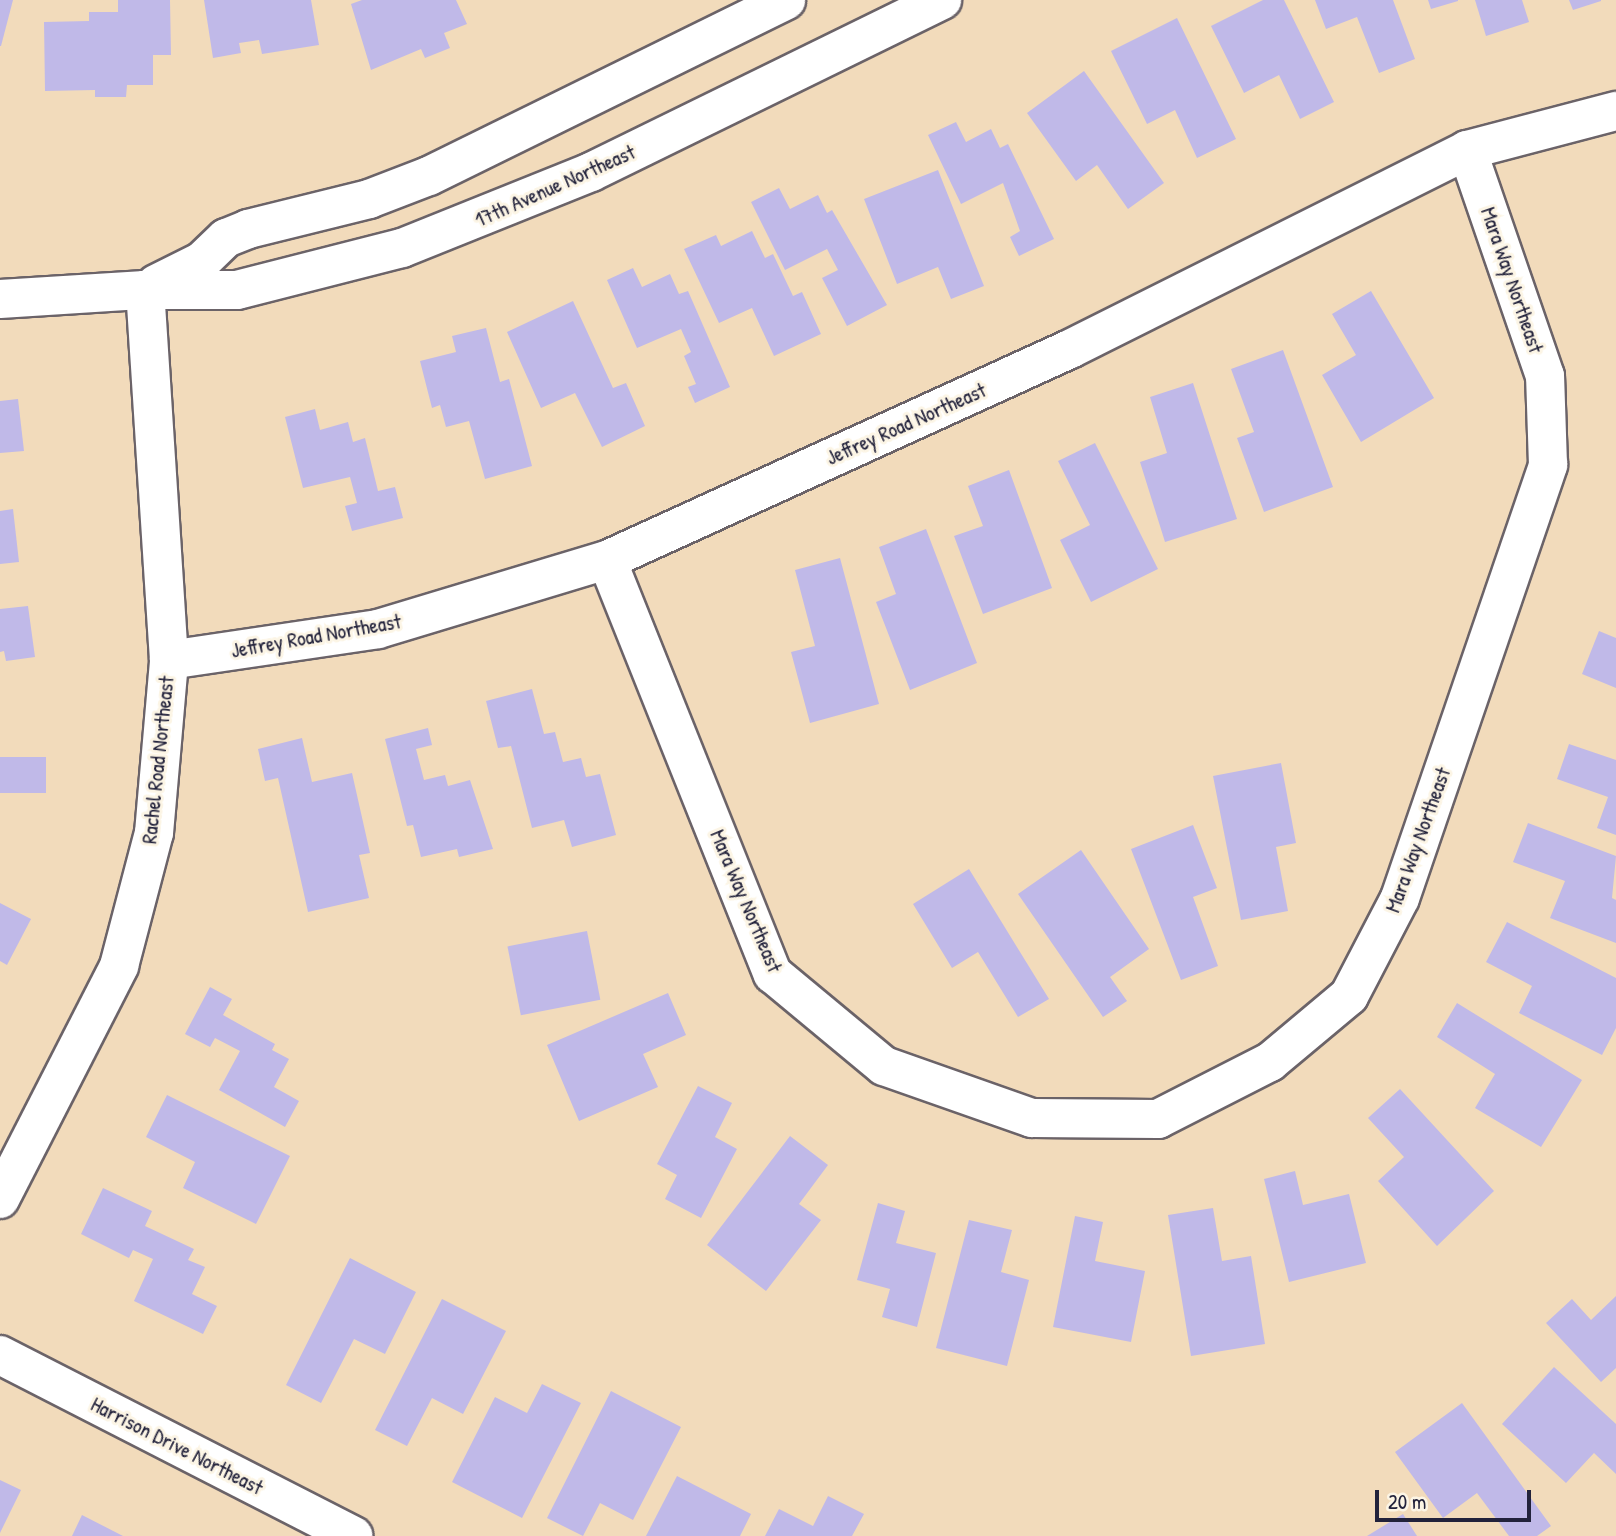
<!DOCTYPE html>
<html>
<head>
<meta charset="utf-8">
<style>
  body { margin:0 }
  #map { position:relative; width:1616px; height:1536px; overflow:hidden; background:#f2dbbb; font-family:"Patrick Hand",sans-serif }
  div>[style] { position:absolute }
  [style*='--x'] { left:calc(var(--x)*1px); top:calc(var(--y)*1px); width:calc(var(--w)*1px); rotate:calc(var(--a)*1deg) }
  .building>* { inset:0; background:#c0b9e8; transform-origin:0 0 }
  .roads { filter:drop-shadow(2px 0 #6b6368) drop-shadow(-2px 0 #6b6368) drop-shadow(0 2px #6b6368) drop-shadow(0 -2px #6b6368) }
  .minor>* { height:38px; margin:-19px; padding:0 19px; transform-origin:19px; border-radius:19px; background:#fff }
  .tertiary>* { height:38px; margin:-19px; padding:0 19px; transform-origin:19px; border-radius:19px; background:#fff }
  span { translate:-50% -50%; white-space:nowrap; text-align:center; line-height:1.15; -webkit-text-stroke:6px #fcf5e5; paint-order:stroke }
  .street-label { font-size:21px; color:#22223b }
  .scale { position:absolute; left:1375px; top:1490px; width:156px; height:32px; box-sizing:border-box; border:4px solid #22223b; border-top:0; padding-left:9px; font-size:21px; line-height:24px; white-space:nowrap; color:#22223b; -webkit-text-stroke:5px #fcf5e5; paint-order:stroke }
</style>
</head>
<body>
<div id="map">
  <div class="building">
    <div style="clip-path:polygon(0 0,13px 0,1px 46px,0 46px)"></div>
    <div style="clip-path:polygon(118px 0,170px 0,171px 55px,153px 55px,153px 85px,127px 85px,126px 97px,95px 97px,95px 90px,45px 91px,44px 22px,89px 21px,89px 12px,118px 12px)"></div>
    <div style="clip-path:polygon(204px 0,311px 0,319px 45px,262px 54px,259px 40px,239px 43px,241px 53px,213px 58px)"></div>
    <div style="clip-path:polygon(362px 0,456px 0,467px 24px,444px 33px,450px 48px,425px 58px,421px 49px,371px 70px,351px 4px)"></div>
    <div style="clip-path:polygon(1263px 0,1284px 0,1334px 102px,1300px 119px,1279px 75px,1244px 93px,1211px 26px)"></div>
    <div style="clip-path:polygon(1315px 0,1393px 0,1415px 59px,1379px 73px,1357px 17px,1326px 29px)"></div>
    <div style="clip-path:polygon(1428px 0,1458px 0,1458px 1px,1431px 9px)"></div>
    <div style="clip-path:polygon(1475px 0,1522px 0,1529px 22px,1486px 36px)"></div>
    <div style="clip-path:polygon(1569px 0,1601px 0,1601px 1px,1573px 10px)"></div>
    <div style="clip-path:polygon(1177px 18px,1236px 139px,1197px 158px,1175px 110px,1147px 124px,1111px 51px)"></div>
    <div style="clip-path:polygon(1084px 71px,1164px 183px,1128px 209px,1097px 165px,1076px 181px,1027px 113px)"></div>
    <div style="clip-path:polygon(956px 122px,966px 142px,991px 129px,1000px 148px,1008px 144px,1054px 239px,1019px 256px,1010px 237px,1020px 231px,1003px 183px,961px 204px,928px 135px)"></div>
    <div style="clip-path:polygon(938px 170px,984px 286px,951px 299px,938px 267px,897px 284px,864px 199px)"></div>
    <div style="clip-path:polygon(779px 188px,790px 209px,818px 195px,827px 213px,832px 210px,887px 305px,847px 326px,822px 278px,838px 270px,827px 249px,785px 270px,751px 202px)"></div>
    <div style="clip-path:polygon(752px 231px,765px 258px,773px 254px,793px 296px,802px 292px,821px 334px,774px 356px,752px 308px,719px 323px,684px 249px,716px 235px,721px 246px)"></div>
    <div style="clip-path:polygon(633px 268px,642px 287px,670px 274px,679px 294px,688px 291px,730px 387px,695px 403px,688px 387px,696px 384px,684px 356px,691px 352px,681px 329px,637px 348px,607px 280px)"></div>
    <div style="clip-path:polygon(1371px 291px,1434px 398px,1361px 442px,1322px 375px,1356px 355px,1332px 314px)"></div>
    <div style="clip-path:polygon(573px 301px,613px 388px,626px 383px,645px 426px,602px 447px,575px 393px,541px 408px,507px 332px)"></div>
    <div style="clip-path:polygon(486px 328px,500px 382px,509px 379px,532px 466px,485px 479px,469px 421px,446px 427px,440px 405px,432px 408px,420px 361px,456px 352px,452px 336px)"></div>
    <div style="clip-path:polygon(1283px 350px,1333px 487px,1264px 512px,1237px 438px,1254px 432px,1231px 369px)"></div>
    <div style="clip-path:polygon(1193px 383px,1237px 519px,1165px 542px,1140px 462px,1167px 453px,1150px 397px)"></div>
    <div style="clip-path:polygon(18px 399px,24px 451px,0 453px,0 401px)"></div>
    <div style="clip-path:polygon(315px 409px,320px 430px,348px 422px,353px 442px,365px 438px,378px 491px,395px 487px,403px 518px,352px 531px,345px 506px,357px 503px,350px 477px,303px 488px,285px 417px)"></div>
    <div style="clip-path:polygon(1095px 443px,1158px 569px,1091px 602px,1060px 540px,1090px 525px,1058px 461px)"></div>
    <div style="clip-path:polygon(1009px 470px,1052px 588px,983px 614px,954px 536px,983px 526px,968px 486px)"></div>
    <div style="clip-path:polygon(13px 509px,19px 562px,0 564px,0 511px)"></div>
    <div style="clip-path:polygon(926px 529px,977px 663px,910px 690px,876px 602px,896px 594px,879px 547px)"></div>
    <div style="clip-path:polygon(840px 558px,879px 704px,810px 723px,791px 652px,815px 646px,795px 570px)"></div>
    <div style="clip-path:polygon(28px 606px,35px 657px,6px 661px,4px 651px,0 652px,0 609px)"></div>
    <div style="clip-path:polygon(1599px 631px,1616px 638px,1616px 688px,1582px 674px)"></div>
    <div style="clip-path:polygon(532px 689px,544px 734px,555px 732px,563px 762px,581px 758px,586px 777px,600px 774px,616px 835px,572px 847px,564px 820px,532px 828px,511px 746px,498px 748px,486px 701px)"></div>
    <div style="clip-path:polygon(428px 728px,432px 745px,416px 749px,424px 780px,445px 775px,448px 786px,470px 780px,493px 849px,459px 857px,457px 849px,421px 857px,413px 825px,407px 826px,385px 739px)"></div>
    <div style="clip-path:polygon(302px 738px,312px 782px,352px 773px,370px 853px,359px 855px,369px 898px,308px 912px,278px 778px,265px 781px,258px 749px)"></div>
    <div style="clip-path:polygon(1569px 744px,1616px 760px,1616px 835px,1597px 828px,1608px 797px,1557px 779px)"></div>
    <div style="left:0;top:757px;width:46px;height:36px"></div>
    <div style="clip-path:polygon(1281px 763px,1296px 843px,1276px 847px,1288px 911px,1241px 920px,1213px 776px)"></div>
    <div style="clip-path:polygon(1528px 823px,1616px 856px,1612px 898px,1616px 900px,1616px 943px,1550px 918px,1565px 881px,1513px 862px)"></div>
    <div style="clip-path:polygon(1193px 825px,1217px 888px,1193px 897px,1218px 966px,1181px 980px,1131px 849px)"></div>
    <div style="clip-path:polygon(1081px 850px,1149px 949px,1110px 977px,1127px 1001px,1103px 1017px,1018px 894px)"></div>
    <div style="clip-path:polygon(969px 869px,1049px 999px,1018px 1017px,978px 952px,952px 968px,913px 904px)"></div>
    <div style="clip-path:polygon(0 903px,31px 919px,7px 965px,0 961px)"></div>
    <div style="clip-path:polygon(1507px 922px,1616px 978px,1616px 1028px,1602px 1055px,1519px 1013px,1532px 986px,1486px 962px)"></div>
    <div style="left:587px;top:931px;width:70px;height:81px;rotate:79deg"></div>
    <div style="clip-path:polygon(210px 987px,232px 999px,223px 1015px,275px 1044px,272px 1050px,289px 1059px,274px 1087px,299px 1101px,285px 1127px,219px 1090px,240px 1051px,215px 1038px,210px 1047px,185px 1034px)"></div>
    <div style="clip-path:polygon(668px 993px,686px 1035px,643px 1054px,658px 1087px,579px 1121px,547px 1045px)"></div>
    <div style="clip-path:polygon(1457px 1003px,1582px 1080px,1541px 1147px,1475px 1108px,1495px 1074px,1437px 1037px)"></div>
    <div style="clip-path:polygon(698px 1086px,732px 1103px,715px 1137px,737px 1149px,701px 1218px,665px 1199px,677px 1175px,657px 1164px)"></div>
    <div style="clip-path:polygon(1400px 1089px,1494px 1191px,1437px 1246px,1378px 1181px,1404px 1157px,1368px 1118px)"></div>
    <div style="clip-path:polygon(167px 1095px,290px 1156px,256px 1224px,183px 1188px,195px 1162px,146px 1137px)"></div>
    <div style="clip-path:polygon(790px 1136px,828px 1165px,799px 1204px,821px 1220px,766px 1291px,707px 1245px)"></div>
    <div style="clip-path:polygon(1295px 1171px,1303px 1205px,1349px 1194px,1366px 1263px,1289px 1282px,1264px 1179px)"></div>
    <div style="clip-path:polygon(103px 1188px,152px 1211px,145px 1226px,194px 1249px,188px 1260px,205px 1267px,192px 1294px,217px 1306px,203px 1334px,134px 1301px,153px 1259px,133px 1250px,129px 1258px,81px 1234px)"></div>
    <div style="clip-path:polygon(878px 1203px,905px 1211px,896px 1243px,936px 1253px,917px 1327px,882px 1317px,890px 1289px,857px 1280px)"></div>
    <div style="clip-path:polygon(1213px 1208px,1222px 1261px,1251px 1256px,1265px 1344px,1191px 1356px,1168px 1215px)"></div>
    <div style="clip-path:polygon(1075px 1216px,1103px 1222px,1095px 1261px,1145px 1271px,1131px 1342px,1053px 1327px)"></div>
    <div style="clip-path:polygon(969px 1220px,1012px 1230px,1001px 1272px,1029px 1280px,1007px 1366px,936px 1348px)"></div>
    <div style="clip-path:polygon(350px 1258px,416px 1292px,385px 1354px,354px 1339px,321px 1403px,286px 1385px)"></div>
    <div style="clip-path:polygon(1616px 1296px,1616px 1368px,1601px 1382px,1546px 1323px,1572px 1299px,1591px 1320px)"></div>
    <div style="clip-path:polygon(442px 1299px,506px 1331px,463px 1414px,432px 1398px,407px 1446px,375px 1430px)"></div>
    <div style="clip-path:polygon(1554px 1367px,1616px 1424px,1616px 1474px,1594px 1453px,1566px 1483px,1502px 1424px)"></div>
    <div style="clip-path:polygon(542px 1384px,581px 1403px,522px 1518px,452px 1482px,495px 1397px,527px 1413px)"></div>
    <div style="clip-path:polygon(611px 1391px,681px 1427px,633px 1520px,600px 1503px,583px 1536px,547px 1518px)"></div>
    <div style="clip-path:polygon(1462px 1403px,1551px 1526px,1537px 1536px,1509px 1536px,1477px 1493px,1443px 1518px,1395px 1452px)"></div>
    <div style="clip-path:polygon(677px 1476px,751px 1514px,740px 1536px,646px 1536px)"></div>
    <div style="clip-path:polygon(0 1480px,21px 1490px,0 1533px)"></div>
    <div style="clip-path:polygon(828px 1496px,864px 1514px,852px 1536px,765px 1536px,779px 1509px,813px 1526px)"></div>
    <div style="clip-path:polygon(1403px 1514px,1417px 1536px,1367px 1536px)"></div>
    <div style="clip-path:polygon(82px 1515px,123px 1536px,72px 1536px)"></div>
  </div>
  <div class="roads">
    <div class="minor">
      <div style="--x:607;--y:560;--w:446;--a:68.2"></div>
      <div style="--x:773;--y:974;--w:144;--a:39.7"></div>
      <div style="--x:884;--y:1066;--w:157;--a:19.4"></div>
      <div style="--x:1032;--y:1118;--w:126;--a:0.5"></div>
      <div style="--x:1158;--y:1119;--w:126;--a:-27"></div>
      <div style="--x:1270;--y:1062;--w:103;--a:-39.9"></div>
      <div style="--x:1349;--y:996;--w:110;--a:-62.5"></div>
      <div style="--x:1400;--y:898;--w:458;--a:-71.1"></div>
      <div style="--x:1548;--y:465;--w:89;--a:-91.9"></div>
      <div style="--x:1545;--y:376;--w:239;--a:-109"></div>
      <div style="--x:169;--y:660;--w:211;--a:-8.4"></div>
      <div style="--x:378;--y:629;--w:239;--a:-16.8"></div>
      <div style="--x:607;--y:560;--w:509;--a:-24.5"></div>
      <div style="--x:1070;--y:349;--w:444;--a:-26.6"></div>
      <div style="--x:1467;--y:150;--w:154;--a:-14.7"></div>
      <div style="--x:0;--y:1199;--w:262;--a:-62.9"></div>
      <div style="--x:119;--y:966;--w:138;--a:-75.3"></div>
      <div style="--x:154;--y:833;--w:174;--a:-85"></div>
      <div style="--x:169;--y:660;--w:371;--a:-93.7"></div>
      <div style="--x:0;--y:1355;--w:397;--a:27.1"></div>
    </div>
    <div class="tertiary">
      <div style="--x:156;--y:284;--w:51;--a:-26.6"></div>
      <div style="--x:202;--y:261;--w:33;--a:-44"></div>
      <div style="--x:226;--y:238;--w:24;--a:-22"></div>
      <div style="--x:248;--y:229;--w:125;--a:-13.9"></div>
      <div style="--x:369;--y:199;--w:64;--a:-21"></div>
      <div style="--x:429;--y:176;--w:398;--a:-26.2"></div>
      <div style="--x:0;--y:299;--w:145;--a:-3.6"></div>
      <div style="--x:145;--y:290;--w:92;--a:0"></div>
      <div style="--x:237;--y:290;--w:170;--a:-14.3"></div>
      <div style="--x:402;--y:248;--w:204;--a:-21.9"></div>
      <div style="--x:591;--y:172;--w:391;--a:-26.1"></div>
    </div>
  </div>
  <div class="street-label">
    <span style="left:555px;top:186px;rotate:-24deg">17th Avenue Northeast</span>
    <span style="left:1512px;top:280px;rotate:71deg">Mara Way Northeast</span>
    <span style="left:906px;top:424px;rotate:-24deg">Jeffrey Road Northeast</span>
    <span style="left:316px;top:636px;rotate:-10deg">Jeffrey Road Northeast</span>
    <span style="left:158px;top:760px;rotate:-84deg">Rachel Road Northeast</span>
    <span style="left:1418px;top:840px;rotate:-70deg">Mara Way Northeast</span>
    <span style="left:746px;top:901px;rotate:67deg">Mara Way Northeast</span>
    <span style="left:177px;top:1446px;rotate:27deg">Harrison Drive Northeast</span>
  </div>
  <div class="scale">20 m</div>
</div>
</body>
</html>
